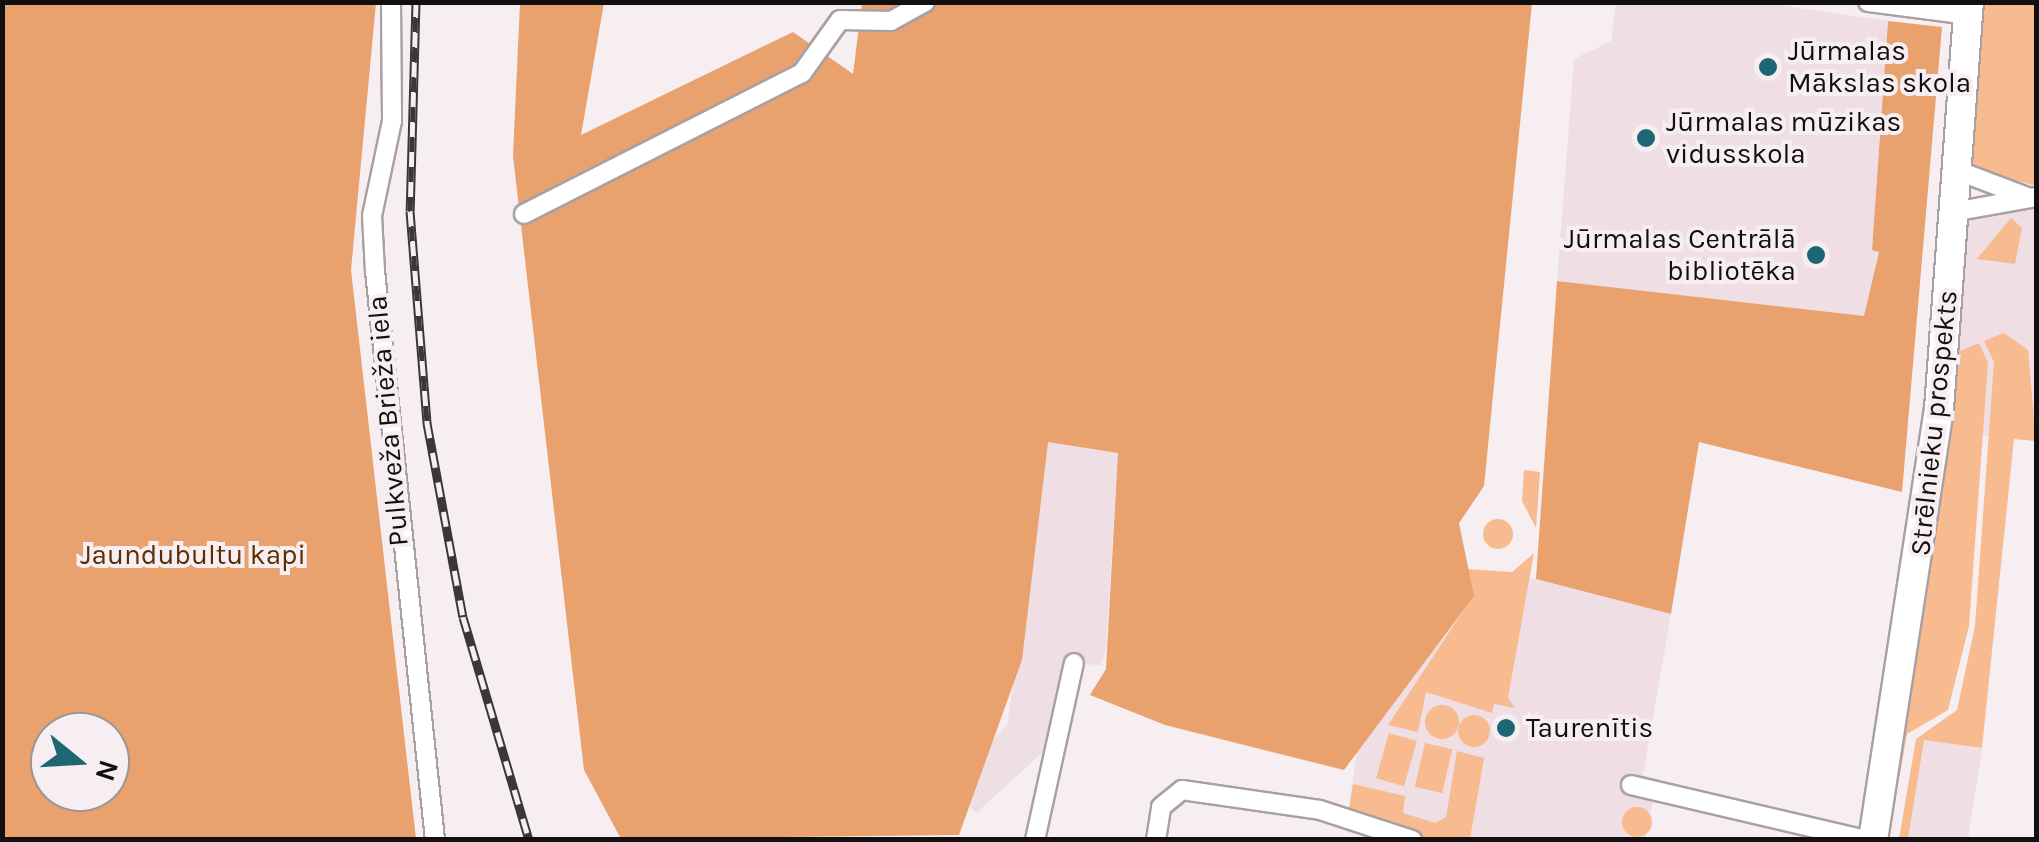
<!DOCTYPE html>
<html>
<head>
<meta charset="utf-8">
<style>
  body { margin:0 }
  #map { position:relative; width:2039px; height:842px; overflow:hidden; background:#f6eef0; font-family:Karla,sans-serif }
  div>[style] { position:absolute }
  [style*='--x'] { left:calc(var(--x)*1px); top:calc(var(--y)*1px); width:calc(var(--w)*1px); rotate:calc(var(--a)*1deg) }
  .built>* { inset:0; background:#efdfe4; transform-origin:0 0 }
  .green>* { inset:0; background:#f8ba8f; transform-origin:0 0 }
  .round { border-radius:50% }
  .forest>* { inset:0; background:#e9a16d }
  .roads { filter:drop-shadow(2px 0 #a8a0a3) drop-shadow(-2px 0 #a8a0a3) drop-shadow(0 2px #a8a0a3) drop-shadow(0 -2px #a8a0a3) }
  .minor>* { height:18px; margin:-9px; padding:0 9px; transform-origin:9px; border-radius:9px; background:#fff }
  .primary>* { height:28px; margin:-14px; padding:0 14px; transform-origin:14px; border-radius:14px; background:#fff }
  .rail>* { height:9px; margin-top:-4.5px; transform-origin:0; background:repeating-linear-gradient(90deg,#f6eef0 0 15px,#3b3738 0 30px); box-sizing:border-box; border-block:2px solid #3b3738 }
  .dots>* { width:28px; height:28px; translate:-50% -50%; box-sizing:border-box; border:5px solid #f6eef0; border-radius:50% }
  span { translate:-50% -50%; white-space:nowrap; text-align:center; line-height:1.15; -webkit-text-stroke:8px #f6eef0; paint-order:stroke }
  .poi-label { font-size:28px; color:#120f10 }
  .left { translate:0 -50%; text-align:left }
  .right { translate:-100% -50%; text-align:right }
  .street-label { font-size:28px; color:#120f10 }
  .park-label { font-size:28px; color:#5b2d04 }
  .frame { position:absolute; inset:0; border:5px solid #120f10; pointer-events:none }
  .north { position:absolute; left:30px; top:712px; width:100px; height:100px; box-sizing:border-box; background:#f6eef0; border:2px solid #9b9596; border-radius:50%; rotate:108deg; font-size:28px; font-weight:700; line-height:40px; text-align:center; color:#120f10 }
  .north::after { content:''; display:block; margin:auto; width:35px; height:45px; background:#1f6675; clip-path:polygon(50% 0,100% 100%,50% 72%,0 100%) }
</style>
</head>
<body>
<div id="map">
  <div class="built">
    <div style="clip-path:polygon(1616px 3px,1766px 3px,1888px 21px,1872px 249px,1879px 251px,1864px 317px,1557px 281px,1574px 59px,1611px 41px)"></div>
    <div style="clip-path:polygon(2036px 208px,2036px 441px,1947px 432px,1964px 219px)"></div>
    <div style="clip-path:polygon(1008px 387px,1118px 452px,1106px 650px,1101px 665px,1065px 663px,1042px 753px,976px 813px,951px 783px,1007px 725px,1041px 497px)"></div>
    <div style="clip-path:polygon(1384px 557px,1536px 579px,1671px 614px,1643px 775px,1658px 779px,1645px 839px,1423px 839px,1349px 808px)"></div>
    <div style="left:1923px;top:739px;width:60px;height:102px;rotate:9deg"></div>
  </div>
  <div class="green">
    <div style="clip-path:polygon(1979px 3px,2036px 3px,2036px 186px,1974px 169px,1965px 157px)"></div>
    <div style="clip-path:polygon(2011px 218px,2022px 228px,2015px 264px,1977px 259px)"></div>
    <div style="clip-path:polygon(2004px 333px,2028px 350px,2036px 441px,2014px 439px,1982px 748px,1924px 740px,1908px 839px,1899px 839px,1916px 739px,1957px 710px,1975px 626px,1994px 362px,1984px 341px)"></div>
    <div style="clip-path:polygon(1979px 343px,1988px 363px,1969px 626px,1948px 710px,1907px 734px,1889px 836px,1953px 354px)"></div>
    <div style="clip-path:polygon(1524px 470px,1540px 472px,1536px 528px,1522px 501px)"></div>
    <div class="round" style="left:1483px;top:519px;width:30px;height:30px"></div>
    <div style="clip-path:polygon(1534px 553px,1508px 698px,1515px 708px,1494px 704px,1492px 713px,1426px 692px,1418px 732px,1388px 725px,1473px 596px,1465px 569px,1512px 572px)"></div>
    <div class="round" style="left:1425px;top:705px;width:34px;height:34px"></div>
    <div class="round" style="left:1458px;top:715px;width:32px;height:32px"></div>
    <div style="left:1389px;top:733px;width:29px;height:47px;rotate:16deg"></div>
    <div style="left:1425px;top:743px;width:28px;height:45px;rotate:13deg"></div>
    <div style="clip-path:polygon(1457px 751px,1484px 758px,1470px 839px,1422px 839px,1349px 808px,1353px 784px,1405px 796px,1403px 813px,1435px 823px,1446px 817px)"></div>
    <div class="round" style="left:1622px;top:807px;width:30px;height:30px"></div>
  </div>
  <div class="forest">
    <div style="clip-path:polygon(evenodd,2px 3px,376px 3px,351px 270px,416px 839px,3px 839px,2px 3px,50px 732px,110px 732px,110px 792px,50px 792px,50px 732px)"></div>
    <div style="clip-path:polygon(520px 3px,604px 3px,581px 135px,793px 32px,853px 74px,862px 3px,1532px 3px,1484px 486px,1459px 523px,1474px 596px,1344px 770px,1165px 725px,1090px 695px,1106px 669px,1118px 453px,1048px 442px,1022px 660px,959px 835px,621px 839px,584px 770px,513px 156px)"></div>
    <div style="clip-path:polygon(1888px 21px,1942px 27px,1902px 492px,1699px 442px,1671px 614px,1536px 579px,1557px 281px,1864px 316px,1879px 252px,1872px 250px)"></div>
  </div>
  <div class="roads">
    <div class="minor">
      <div style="--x:391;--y:2;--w:119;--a:89.5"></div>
      <div style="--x:392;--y:121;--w:97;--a:101.9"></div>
      <div style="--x:372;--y:216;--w:55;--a:86.9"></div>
      <div style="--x:375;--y:271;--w:572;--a:83.98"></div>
      <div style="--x:1868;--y:2;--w:101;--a:7.4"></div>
      <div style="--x:1956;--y:170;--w:76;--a:20.8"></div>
      <div style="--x:1953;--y:212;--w:84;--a:-10.2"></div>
      <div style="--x:524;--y:214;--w:312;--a:-26.9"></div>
      <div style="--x:802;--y:73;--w:65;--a:-54.4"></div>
      <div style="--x:840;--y:20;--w:51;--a:1.1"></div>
      <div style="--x:891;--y:21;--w:39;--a:-29"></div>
      <div style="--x:1631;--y:785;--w:241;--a:13.2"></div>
      <div style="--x:1035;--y:840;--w:181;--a:-77.6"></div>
      <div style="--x:1156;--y:840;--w:33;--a:-81"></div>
      <div style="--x:1161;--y:807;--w:27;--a:-39"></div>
      <div style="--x:1182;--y:790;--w:139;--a:8.2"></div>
      <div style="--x:1320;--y:810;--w:97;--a:18.1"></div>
    </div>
    <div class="primary">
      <div style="--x:1873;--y:840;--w:436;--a:-81.3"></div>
      <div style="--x:1939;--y:409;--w:408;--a:-85.8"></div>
    </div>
  </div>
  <div class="rail">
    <div style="--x:416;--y:2;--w:209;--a:91.6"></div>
    <div style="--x:410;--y:211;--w:213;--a:85.4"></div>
    <div style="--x:427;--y:423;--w:197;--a:79.5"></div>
    <div style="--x:463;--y:617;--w:233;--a:73.5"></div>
  </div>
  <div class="dots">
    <div style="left:1768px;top:67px;background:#1f6675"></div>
    <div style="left:1646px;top:138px;background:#1f6675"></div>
    <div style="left:1816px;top:255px;background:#1f6675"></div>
    <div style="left:1506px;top:728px;background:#1f6675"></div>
  </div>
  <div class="poi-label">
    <span class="left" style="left:1788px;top:67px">Jūrmalas<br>Mākslas skola</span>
    <span class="left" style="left:1666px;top:138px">Jūrmalas mūzikas<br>vidusskola</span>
    <span class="right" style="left:1796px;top:255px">Jūrmalas Centrālā<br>bibliotēka</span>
    <span class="left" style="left:1526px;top:728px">Taurenītis</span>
  </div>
  <div class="street-label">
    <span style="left:388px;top:421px;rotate:-95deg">Pulkveža Brieža iela</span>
    <span style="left:1934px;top:423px;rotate:-84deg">Strēlnieku prospekts</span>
  </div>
  <div class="park-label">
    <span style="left:193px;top:555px">Jaundubultu kapi</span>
  </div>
  <div class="frame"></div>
  <div class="north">N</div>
</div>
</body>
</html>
